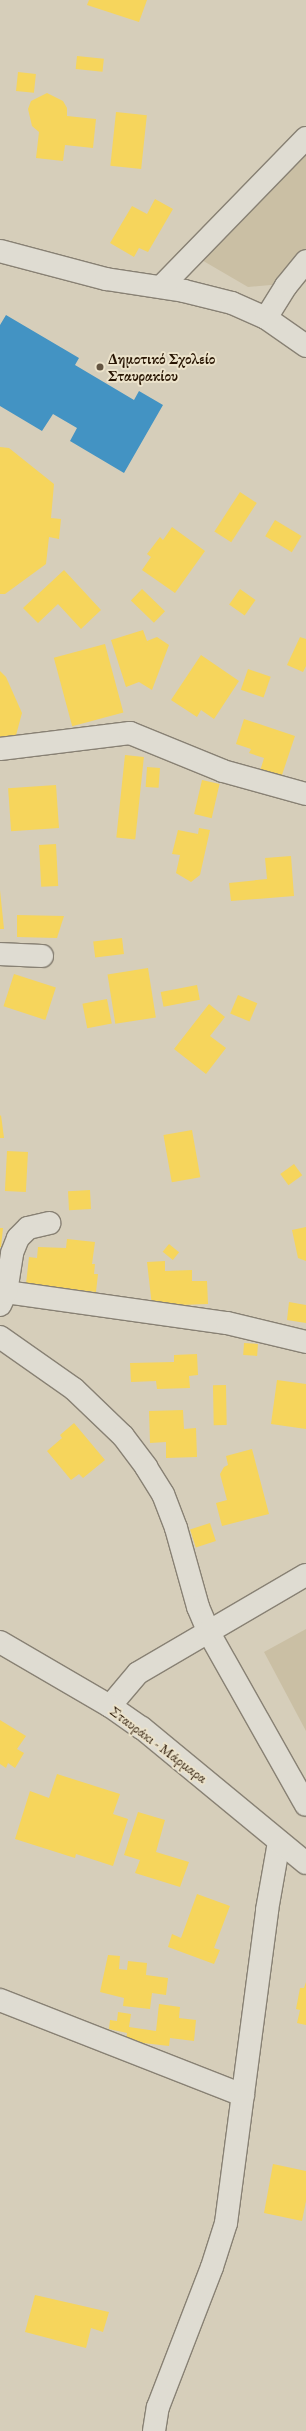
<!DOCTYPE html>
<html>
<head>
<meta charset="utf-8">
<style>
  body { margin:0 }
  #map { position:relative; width:306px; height:2431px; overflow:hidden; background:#d6ceba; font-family:"EB Garamond",serif }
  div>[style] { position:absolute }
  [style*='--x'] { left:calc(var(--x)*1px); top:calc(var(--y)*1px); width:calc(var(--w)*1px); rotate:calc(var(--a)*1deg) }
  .green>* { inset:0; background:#cabfa4 }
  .homes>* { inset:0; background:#f6d55c; transform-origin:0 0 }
  .schools>* { inset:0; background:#4393c3 }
  .roads { filter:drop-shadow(1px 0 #888174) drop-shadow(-1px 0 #888174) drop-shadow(0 1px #888174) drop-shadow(0 -1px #888174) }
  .street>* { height:22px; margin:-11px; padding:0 11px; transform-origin:11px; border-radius:11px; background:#dfdcd2 }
  .secondary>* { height:22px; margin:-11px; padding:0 11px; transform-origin:11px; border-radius:11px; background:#dfdcd2 }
  .dots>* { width:11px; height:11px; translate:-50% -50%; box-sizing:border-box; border:2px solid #ece3cb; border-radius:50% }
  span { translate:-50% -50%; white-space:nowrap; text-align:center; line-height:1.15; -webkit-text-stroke:4px #ece3cb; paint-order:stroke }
  .poi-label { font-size:15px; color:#271402; font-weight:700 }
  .left { translate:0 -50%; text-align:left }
  .street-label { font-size:15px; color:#271402 }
</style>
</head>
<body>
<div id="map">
  <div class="green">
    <div style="clip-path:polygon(306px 150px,306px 253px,282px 284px,248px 287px,200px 259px)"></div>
    <div style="clip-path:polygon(306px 1629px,306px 1731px,264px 1652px)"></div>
  </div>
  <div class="homes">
    <div style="clip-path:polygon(89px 0,147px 0,139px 22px,87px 5px)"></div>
    <div style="left:77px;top:56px;width:27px;height:13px;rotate:6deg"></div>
    <div style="left:18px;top:72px;width:18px;height:19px;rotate:6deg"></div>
    <div style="clip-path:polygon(47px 93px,63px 101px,67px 108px,67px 116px,96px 119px,93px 148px,65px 145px,63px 161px,36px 158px,39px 132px,32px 126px,28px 109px,31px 101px)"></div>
    <div style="left:116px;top:112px;width:31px;height:54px;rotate:6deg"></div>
    <div style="clip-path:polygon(155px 199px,173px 209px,148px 252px,139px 248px,134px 257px,110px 243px,132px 206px,147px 214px)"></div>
    <div style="clip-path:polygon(0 447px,9px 448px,54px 484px,51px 518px,61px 519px,59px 539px,49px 537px,46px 564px,5px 594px,0 594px)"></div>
    <div style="left:240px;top:492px;width:20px;height:47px;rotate:33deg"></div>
    <div style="left:275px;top:520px;width:31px;height:19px;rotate:31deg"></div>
    <div style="clip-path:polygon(172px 527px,205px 551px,175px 593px,142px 570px,151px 557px,147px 554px,160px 537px,163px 540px)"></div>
    <div style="clip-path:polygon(64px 570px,101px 610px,81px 629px,58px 604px,38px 623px,23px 608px)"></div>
    <div style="left:142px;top:589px;width:32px;height:16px;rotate:44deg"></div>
    <div style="left:240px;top:589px;width:19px;height:19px;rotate:35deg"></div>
    <div style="clip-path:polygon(143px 630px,147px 641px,157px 637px,169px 645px,152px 690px,139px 682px,126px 687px,111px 640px)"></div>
    <div style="clip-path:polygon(300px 637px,306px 639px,306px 666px,303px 672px,287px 665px)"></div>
    <div style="left:105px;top:644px;width:71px;height:53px;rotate:75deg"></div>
    <div style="clip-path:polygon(201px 655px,239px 681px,214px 719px,201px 710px,197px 717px,171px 700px)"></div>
    <div style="left:248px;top:669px;width:24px;height:22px;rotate:19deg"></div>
    <div style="clip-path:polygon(0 671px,6px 677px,22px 713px,15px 739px,0 743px)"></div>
    <div style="clip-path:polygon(244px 719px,295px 736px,281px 778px,260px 771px,264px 758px,249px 753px,251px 749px,236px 744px)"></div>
    <div style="left:125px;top:755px;width:19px;height:83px;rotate:6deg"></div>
    <div style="left:147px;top:767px;width:13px;height:20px;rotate:4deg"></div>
    <div style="left:202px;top:780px;width:18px;height:35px;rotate:13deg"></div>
    <div style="left:56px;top:785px;width:43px;height:48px;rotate:86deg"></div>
    <div style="clip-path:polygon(199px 828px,210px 830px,200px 875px,191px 882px,176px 873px,180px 855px,172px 854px,178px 830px,198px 834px)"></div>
    <div style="left:56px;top:844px;width:42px;height:17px;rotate:87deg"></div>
    <div style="clip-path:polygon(291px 856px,294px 896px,231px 901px,229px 883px,267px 879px,265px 858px)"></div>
    <div style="clip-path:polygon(0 890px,4px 929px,0 929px)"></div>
    <div style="clip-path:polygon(17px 915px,64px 916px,57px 938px,17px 937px)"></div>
    <div style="left:122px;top:938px;width:16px;height:29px;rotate:83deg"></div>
    <div style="left:148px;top:968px;width:50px;height:41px;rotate:81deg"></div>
    <div style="left:14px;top:974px;width:44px;height:34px;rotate:18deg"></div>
    <div style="left:197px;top:985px;width:15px;height:37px;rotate:79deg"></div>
    <div style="left:238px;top:995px;width:21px;height:20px;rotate:23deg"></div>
    <div style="left:107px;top:999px;width:25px;height:25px;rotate:79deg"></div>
    <div style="clip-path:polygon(209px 1004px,225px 1017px,210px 1036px,226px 1048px,206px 1074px,174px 1049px)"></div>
    <div style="clip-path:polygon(1px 1115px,4px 1138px,0 1138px,0 1116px)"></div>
    <div style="left:192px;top:1130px;width:48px;height:29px;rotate:80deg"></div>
    <div style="left:7px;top:1151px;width:21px;height:40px;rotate:3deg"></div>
    <div style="left:294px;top:1164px;width:14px;height:17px;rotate:54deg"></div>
    <div style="left:90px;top:1190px;width:19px;height:22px;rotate:87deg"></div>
    <div style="clip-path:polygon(306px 1227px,306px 1261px,298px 1258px,292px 1230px)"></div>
    <div style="clip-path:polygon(0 1228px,3px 1228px,1px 1247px,0 1247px)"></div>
    <div style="clip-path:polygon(67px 1239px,95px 1242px,92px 1264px,95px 1264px,94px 1274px,98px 1274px,96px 1292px,26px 1284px,29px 1257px,37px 1258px,38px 1247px,66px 1248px)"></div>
    <div style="left:169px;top:1244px;width:13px;height:10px;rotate:39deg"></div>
    <div style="clip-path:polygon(165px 1261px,165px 1271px,192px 1270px,192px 1281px,207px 1281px,208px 1304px,152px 1306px,147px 1262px)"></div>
    <div style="clip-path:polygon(289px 1302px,306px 1305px,306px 1323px,287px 1320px)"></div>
    <div style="left:244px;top:1343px;width:14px;height:12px;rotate:4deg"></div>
    <div style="clip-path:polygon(197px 1354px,198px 1375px,189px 1376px,190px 1388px,157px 1389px,156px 1381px,131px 1382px,130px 1363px,174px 1362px,174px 1355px)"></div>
    <div style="clip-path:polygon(277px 1380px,306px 1384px,306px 1429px,271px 1424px)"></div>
    <div style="left:226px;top:1385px;width:40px;height:13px;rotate:89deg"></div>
    <div style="clip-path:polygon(183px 1410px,184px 1429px,196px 1428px,197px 1457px,166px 1458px,166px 1442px,150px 1443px,149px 1411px)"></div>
    <div style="clip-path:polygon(74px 1423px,105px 1460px,83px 1478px,79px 1474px,71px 1480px,47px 1451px,62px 1438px,60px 1435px)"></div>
    <div style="clip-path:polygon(252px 1449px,269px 1514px,222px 1526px,216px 1503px,227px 1500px,220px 1474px,224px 1467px,228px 1465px,226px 1456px)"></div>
    <div style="left:210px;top:1523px;width:19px;height:21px;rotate:72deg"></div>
    <div style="clip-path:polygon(0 1720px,26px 1736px,17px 1749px,24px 1753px,15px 1768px,8px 1763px,6px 1768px,0 1764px)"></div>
    <div style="clip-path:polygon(57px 1774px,120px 1794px,113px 1814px,128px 1819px,113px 1866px,76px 1854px,75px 1858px,15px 1839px,30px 1791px,49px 1798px)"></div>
    <div style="clip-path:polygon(138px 1812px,165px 1820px,156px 1852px,189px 1862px,180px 1887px,135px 1873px,140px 1860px,124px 1855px)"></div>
    <div style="clip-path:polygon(197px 1894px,230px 1906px,214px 1948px,220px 1950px,214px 1964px,168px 1947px,172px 1934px,181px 1938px)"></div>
    <div style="clip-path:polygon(108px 1955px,120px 1956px,119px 1969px,127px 1970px,128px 1961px,147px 1963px,146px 1975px,168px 1978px,166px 1995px,152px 1993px,150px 2009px,123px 2006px,124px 1998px,100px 1992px)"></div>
    <div style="clip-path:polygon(306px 1982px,306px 2025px,297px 2023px,300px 2010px,296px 2009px,300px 1988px,304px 1988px)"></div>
    <div style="clip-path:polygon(159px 2004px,180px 2007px,179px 2018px,196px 2020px,194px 2041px,170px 2038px,169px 2046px,126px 2041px,127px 2033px,109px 2029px,110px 2020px,117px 2021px,118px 2012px,131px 2014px,129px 2027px,156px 2031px)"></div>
    <div style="clip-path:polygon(273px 2164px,306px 2171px,306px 2201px,302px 2221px,264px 2213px)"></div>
    <div style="clip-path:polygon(35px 2295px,109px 2312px,103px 2332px,91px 2328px,86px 2348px,25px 2332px)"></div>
  </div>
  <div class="schools">
    <div style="clip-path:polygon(6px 315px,79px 358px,75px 365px,134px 400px,139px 391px,163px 405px,124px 473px,70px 441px,77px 428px,53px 414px,42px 431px,0 406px,0 325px)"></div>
  </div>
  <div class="roads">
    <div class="street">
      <div style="--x:0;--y:251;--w:110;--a:14.8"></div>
      <div style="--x:106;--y:279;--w:79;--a:8.7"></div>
      <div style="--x:184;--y:291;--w:49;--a:14"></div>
      <div style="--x:232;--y:303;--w:37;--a:24"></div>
      <div style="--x:266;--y:318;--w:49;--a:35"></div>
      <div style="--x:161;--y:287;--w:208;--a:-45.8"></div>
      <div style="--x:266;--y:318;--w:38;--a:-58"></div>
      <div style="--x:286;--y:286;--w:32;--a:-51"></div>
      <div style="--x:0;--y:749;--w:131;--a:-7"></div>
      <div style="--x:130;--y:733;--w:100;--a:22.2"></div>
      <div style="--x:223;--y:771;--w:86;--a:15.5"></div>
      <div style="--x:0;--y:954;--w:42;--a:2.7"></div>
      <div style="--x:6;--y:1292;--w:223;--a:8"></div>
      <div style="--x:227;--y:1323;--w:81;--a:13.5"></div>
      <div style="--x:0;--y:1305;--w:14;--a:-65"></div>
      <div style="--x:6;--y:1292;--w:39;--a:-81"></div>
      <div style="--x:12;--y:1253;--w:16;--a:-68"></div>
      <div style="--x:18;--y:1238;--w:14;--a:-45"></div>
      <div style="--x:28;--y:1228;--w:22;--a:-13"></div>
      <div style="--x:0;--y:1337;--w:90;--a:35.1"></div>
      <div style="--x:74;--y:1389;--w:68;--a:43.8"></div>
      <div style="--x:123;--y:1436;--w:39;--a:53"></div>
      <div style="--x:146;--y:1467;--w:32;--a:58"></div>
      <div style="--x:163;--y:1494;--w:36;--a:69"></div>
      <div style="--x:176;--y:1528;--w:82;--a:74.4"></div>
      <div style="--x:198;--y:1607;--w:28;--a:67"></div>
      <div style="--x:209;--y:1633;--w:197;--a:60.6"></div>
      <div style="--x:110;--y:1706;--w:43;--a:-49.7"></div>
      <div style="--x:138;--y:1673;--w:194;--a:-30.3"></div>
      <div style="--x:0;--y:2000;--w:261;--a:21.4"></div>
      <div style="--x:154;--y:2431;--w:24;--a:-81"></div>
      <div style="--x:158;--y:2407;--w:150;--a:-68.9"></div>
      <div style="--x:212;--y:2267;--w:46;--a:-72.3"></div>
      <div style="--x:226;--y:2223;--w:316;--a:-82.5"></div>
      <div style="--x:267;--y:1910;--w:69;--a:-80"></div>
    </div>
    <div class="secondary">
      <div style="--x:0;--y:1642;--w:127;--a:30.2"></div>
      <div style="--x:110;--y:1706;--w:39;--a:35"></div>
      <div style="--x:142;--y:1728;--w:212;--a:39.5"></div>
    </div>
  </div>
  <div class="dots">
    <div style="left:100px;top:367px;background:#645542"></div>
  </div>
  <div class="poi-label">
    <span class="left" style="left:108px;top:367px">Δημοτικό Σχολείο<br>Σταυρακίου</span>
  </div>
  <div class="street-label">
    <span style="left:159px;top:1744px;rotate:37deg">Σταυράκι - Μάρμαρα</span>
  </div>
</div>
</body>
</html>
